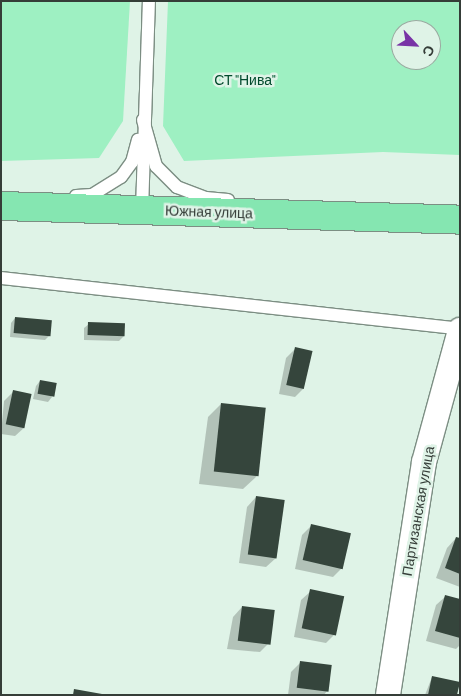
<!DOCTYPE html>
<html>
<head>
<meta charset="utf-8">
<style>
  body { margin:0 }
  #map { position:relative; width:461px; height:696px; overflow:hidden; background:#dff3e7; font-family:Barlow,sans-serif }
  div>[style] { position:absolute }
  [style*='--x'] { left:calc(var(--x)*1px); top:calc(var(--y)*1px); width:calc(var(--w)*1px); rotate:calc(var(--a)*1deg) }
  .green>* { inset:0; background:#9ef0c2 }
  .shadow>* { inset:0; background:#0003 }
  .building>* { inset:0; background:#35453c; transform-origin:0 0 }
  .roads { filter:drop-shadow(1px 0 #7c8e83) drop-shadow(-1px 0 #7c8e83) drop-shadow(0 1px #7c8e83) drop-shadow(0 -1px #7c8e83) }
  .lane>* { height:12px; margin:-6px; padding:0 6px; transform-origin:6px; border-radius:6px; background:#fff }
  .street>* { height:24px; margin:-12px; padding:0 12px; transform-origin:12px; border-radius:12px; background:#fff }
  .highway>* { height:28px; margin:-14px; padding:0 14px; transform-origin:14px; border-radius:14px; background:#85e6b1 }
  span { translate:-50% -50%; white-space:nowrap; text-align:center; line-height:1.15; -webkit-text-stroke:5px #dff3e7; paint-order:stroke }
  .park-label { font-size:14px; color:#024b2d }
  .street-label { font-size:14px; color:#353d38 }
  .frame { position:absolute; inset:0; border:2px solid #353d38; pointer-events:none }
  .north { position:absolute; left:391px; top:20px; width:50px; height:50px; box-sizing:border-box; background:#dff3e7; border:1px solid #9baaa1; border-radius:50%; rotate:115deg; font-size:14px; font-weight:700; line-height:20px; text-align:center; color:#353d38 }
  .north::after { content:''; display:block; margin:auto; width:18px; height:22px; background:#7833a6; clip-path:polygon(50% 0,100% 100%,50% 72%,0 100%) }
</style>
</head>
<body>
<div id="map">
  <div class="green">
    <div style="clip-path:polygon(1px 1px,130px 1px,123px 121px,99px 158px,1px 161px)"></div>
    <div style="clip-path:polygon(evenodd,168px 1px,460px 1px,460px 155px,383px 152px,184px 161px,163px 126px,168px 1px,401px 30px,431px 30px,431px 60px,401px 60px,401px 30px)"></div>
  </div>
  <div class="shadow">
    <div style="clip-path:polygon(15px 318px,50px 335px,45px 340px,10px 337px,11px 323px)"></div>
    <div style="clip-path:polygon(89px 324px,124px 336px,119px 341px,84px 340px,84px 328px)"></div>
    <div style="clip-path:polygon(295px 349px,304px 388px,295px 397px,279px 394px,286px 358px)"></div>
    <div style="clip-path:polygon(40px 381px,52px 397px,48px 402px,33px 399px,36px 386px)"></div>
    <div style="clip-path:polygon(13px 392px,25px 427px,15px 436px,1px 434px,4px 401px)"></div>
    <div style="clip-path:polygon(221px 404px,257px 476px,243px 489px,199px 484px,208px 417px)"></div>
    <div style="clip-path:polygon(256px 497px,284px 501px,276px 558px,266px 567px,239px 563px,247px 507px)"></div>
    <div style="clip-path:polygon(311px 526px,342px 568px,333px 577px,295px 569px,302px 535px)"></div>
    <div style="clip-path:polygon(456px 538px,460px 540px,460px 587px,436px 578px,447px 548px)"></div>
    <div style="clip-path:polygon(311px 591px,336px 633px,326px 643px,294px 637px,301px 600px)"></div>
    <div style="clip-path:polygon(446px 596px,460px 600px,460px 645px,456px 649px,426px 641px,436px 605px)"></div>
    <div style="clip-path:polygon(242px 607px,269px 643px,260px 652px,227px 649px,233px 617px)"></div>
    <div style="clip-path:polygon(301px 662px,327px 691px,324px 695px,288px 695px,291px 672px)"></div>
    <div style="clip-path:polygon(432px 677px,456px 695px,425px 695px)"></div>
  </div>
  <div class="building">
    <div style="left:15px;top:317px;width:37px;height:16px;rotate:5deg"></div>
    <div style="left:88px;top:322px;width:37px;height:13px;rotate:2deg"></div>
    <div style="left:295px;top:347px;width:18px;height:39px;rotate:13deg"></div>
    <div style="left:40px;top:380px;width:17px;height:14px;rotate:10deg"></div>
    <div style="left:13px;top:390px;width:19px;height:35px;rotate:12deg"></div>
    <div style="left:221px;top:403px;width:45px;height:69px;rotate:6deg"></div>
    <div style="left:256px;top:496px;width:29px;height:59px;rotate:8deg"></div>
    <div style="left:311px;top:524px;width:41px;height:37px;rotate:13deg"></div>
    <div style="clip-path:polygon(456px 537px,460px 538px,460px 574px,445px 568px)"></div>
    <div style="left:310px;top:589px;width:35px;height:40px;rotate:12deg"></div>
    <div style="clip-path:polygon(445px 595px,460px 599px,460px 638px,435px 631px)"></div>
    <div style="left:242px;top:606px;width:33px;height:35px;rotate:7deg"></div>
    <div style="left:300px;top:661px;width:32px;height:27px;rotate:7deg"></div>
    <div style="clip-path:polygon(432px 676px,460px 682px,457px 695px,428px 695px)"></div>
    <div style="clip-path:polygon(74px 689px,102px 694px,102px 695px,73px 695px)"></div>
  </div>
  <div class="roads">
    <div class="lane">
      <div style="--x:143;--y:120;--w:48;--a:74.2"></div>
      <div style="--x:156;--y:166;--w:30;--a:45"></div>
      <div style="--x:177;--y:187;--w:31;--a:21"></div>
      <div style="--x:206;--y:198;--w:22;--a:5"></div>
      <div style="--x:76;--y:196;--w:16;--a:-4"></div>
      <div style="--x:92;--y:195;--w:34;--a:-32"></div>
      <div style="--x:121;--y:177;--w:19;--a:-54"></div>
      <div style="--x:132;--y:162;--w:23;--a:-75"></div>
      <div style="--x:142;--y:210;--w:209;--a:-88.1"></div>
      <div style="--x:1;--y:278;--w:462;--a:6.3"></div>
    </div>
    <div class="street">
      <div style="--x:388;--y:695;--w:236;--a:-81.2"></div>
      <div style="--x:424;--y:462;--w:137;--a:-74.7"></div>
    </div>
    <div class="highway">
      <div style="--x:1;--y:206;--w:459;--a:1.7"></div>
    </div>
  </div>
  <div class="park-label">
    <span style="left:245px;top:80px">СТ "Нива"</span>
  </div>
  <div class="street-label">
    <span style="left:209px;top:212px;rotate:2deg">Южная улица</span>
    <span style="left:418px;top:511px;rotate:-80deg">Партизанская улица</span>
  </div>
  <div class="frame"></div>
  <div class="north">С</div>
</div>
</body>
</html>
